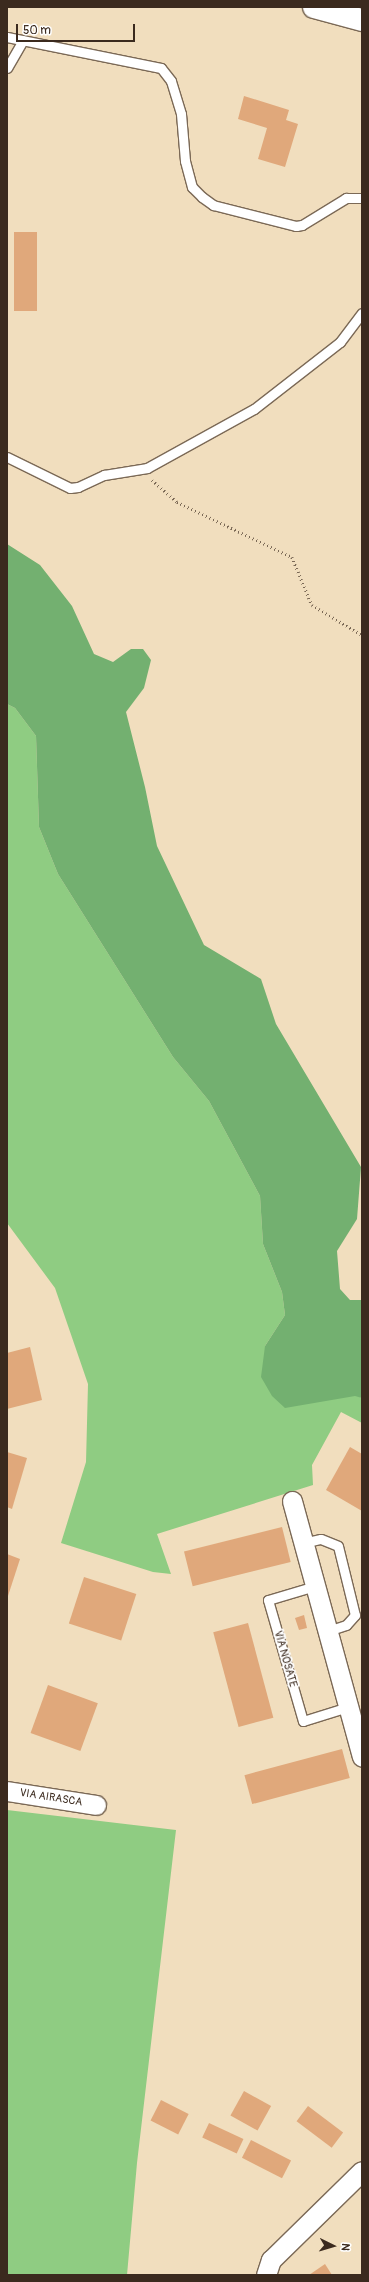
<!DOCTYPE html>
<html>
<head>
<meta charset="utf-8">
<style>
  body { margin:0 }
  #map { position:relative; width:369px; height:2282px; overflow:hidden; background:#f1debe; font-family:Pangolin,sans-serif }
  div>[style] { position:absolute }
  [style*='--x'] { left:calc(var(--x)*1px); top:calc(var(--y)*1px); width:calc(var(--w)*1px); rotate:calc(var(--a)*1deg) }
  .green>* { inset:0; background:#8fcc82 }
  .forest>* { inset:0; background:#73b070 }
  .building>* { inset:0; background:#e0a87b; transform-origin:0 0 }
  .path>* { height:2.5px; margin-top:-1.25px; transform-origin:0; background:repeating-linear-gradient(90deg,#7b6956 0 1px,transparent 0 4px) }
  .roads { filter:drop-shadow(1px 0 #7b6956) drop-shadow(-1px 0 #7b6956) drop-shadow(0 1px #7b6956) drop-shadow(0 -1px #7b6956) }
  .service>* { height:9px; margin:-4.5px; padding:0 4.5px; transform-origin:4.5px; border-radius:4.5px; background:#fff }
  .minor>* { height:19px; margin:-9.5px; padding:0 9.5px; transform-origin:9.5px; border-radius:9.5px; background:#fff }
  .tertiary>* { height:22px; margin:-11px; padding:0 11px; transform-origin:11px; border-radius:11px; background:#fff }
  span { translate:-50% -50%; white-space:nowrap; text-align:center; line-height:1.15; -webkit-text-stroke:3.5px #fff; paint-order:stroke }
  .street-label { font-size:11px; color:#3b2a1e }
  .frame { position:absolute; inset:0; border:8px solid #3b2a1e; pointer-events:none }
  .north { position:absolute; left:313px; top:2226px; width:40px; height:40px; -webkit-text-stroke:3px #fff; paint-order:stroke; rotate:95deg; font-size:11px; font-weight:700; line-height:16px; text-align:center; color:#3b2a1e }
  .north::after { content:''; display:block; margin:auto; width:14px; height:18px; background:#3b2a1e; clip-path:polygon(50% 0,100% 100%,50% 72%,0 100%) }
  .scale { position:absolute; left:16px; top:24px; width:119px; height:18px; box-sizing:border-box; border:2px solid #3b2a1e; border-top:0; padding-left:5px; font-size:12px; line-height:14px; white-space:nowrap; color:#3b2a1e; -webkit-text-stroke:3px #fff; paint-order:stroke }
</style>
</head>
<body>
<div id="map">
  <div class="green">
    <div style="clip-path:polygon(7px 704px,15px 708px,36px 736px,39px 827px,58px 874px,173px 1057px,209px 1101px,260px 1196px,263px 1244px,282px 1292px,285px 1315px,265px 1346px,362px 1398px,362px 1423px,341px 1412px,312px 1465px,313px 1485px,157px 1534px,171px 1574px,153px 1572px,61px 1543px,86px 1462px,88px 1384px,55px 1288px,7px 1223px)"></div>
    <div style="clip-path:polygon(7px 1810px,176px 1830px,137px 2163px,127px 2275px,7px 2275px)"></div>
  </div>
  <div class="forest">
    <div style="clip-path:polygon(7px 544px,40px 565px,72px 606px,94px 654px,113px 662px,131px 649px,143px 649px,151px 660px,144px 688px,126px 712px,145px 787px,157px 846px,204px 945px,261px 979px,276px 1024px,361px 1167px,357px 1219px,337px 1251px,340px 1289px,350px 1300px,362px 1300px,362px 1398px,355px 1396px,285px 1408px,272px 1396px,261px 1377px,265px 1346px,285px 1315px,282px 1292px,263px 1244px,260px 1196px,209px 1101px,173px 1057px,58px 874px,39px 827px,36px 736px,15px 708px,7px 704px)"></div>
  </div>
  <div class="building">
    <div style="clip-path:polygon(244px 96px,289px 110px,286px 120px,298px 124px,285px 167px,258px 159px,267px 128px,238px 119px)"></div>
    <div style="left:14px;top:232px;width:23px;height:79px"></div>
    <div style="clip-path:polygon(30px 1347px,42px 1400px,7px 1409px,7px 1353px)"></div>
    <div style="clip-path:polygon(350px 1447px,362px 1454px,362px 1511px,326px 1490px)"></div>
    <div style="clip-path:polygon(7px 1452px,27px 1458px,12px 1509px,7px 1507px)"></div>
    <div style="left:282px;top:1527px;width:36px;height:101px;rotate:76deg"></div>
    <div style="clip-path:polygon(7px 1554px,20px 1559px,7px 1599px)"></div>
    <div style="left:84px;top:1577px;width:55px;height:49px;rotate:18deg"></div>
    <div style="clip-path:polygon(304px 1615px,307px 1628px,299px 1630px,295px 1618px)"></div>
    <div style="left:248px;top:1623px;width:98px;height:36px;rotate:75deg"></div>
    <div style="left:48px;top:1685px;width:53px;height:51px;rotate:20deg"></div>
    <div style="left:342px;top:1749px;width:30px;height:101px;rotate:75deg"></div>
    <div style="left:244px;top:2091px;width:31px;height:28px;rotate:29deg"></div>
    <div style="left:161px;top:2100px;width:31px;height:23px;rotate:27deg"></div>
    <div style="left:308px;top:2106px;width:44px;height:19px;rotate:37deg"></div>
    <div style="left:209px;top:2123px;width:38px;height:16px;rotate:25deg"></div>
    <div style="left:251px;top:2140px;width:45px;height:20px;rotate:27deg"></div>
    <div style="clip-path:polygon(325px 2264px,332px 2275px,309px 2275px)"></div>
  </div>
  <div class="path">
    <div style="--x:152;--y:480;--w:33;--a:41"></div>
    <div style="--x:177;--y:502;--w:127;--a:25.6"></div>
    <div style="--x:292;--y:557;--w:52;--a:67.4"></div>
    <div style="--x:312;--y:605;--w:58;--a:31"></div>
  </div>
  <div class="roads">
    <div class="service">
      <div style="--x:7;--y:37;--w:157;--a:11.4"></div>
      <div style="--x:161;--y:68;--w:16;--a:52"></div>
      <div style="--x:171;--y:81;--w:34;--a:73"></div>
      <div style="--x:181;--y:114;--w:47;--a:85.1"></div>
      <div style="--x:185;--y:161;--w:27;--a:75"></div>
      <div style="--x:192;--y:187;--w:14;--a:45"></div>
      <div style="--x:202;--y:197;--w:14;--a:36"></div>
      <div style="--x:213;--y:205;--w:86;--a:14.2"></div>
      <div style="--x:296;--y:226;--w:6;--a:-9"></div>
      <div style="--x:302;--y:225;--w:52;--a:-31.5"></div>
      <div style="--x:346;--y:198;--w:16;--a:0"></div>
      <div style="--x:7;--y:68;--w:32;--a:-60"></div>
      <div style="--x:7;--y:457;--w:70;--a:26.2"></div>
      <div style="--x:70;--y:488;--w:8;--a:-7"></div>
      <div style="--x:78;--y:487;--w:29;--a:-25"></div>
      <div style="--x:104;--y:475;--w:44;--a:-9.2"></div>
      <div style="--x:147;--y:468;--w:122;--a:-28.9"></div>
      <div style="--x:254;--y:409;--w:109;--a:-37.9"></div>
      <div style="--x:340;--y:342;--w:36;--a:-53"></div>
      <div style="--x:303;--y:1543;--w:18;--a:-13"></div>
      <div style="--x:321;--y:1539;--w:18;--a:22"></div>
      <div style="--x:338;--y:1546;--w:71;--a:76.2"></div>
      <div style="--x:355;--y:1615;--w:13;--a:132"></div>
      <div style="--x:346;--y:1625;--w:20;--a:162"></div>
      <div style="--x:315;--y:1586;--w:49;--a:163.4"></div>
      <div style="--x:268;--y:1600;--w:126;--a:73.9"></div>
      <div style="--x:303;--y:1721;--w:47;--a:-17.3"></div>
    </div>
    <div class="minor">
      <div style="--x:292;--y:1501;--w:265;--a:74.7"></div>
      <div style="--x:7;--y:1791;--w:90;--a:8.9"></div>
      <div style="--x:266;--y:2275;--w:16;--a:-72"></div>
      <div style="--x:271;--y:2260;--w:127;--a:-44.4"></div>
    </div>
    <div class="tertiary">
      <div style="--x:314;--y:7;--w:50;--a:15.2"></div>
    </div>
  </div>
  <div class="street-label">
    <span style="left:285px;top:1659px;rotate:74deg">VIA NOSATE</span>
    <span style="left:51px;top:1798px;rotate:9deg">VIA AIRASCA</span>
  </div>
  <div class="frame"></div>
  <div class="north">N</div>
  <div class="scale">50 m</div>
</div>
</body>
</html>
